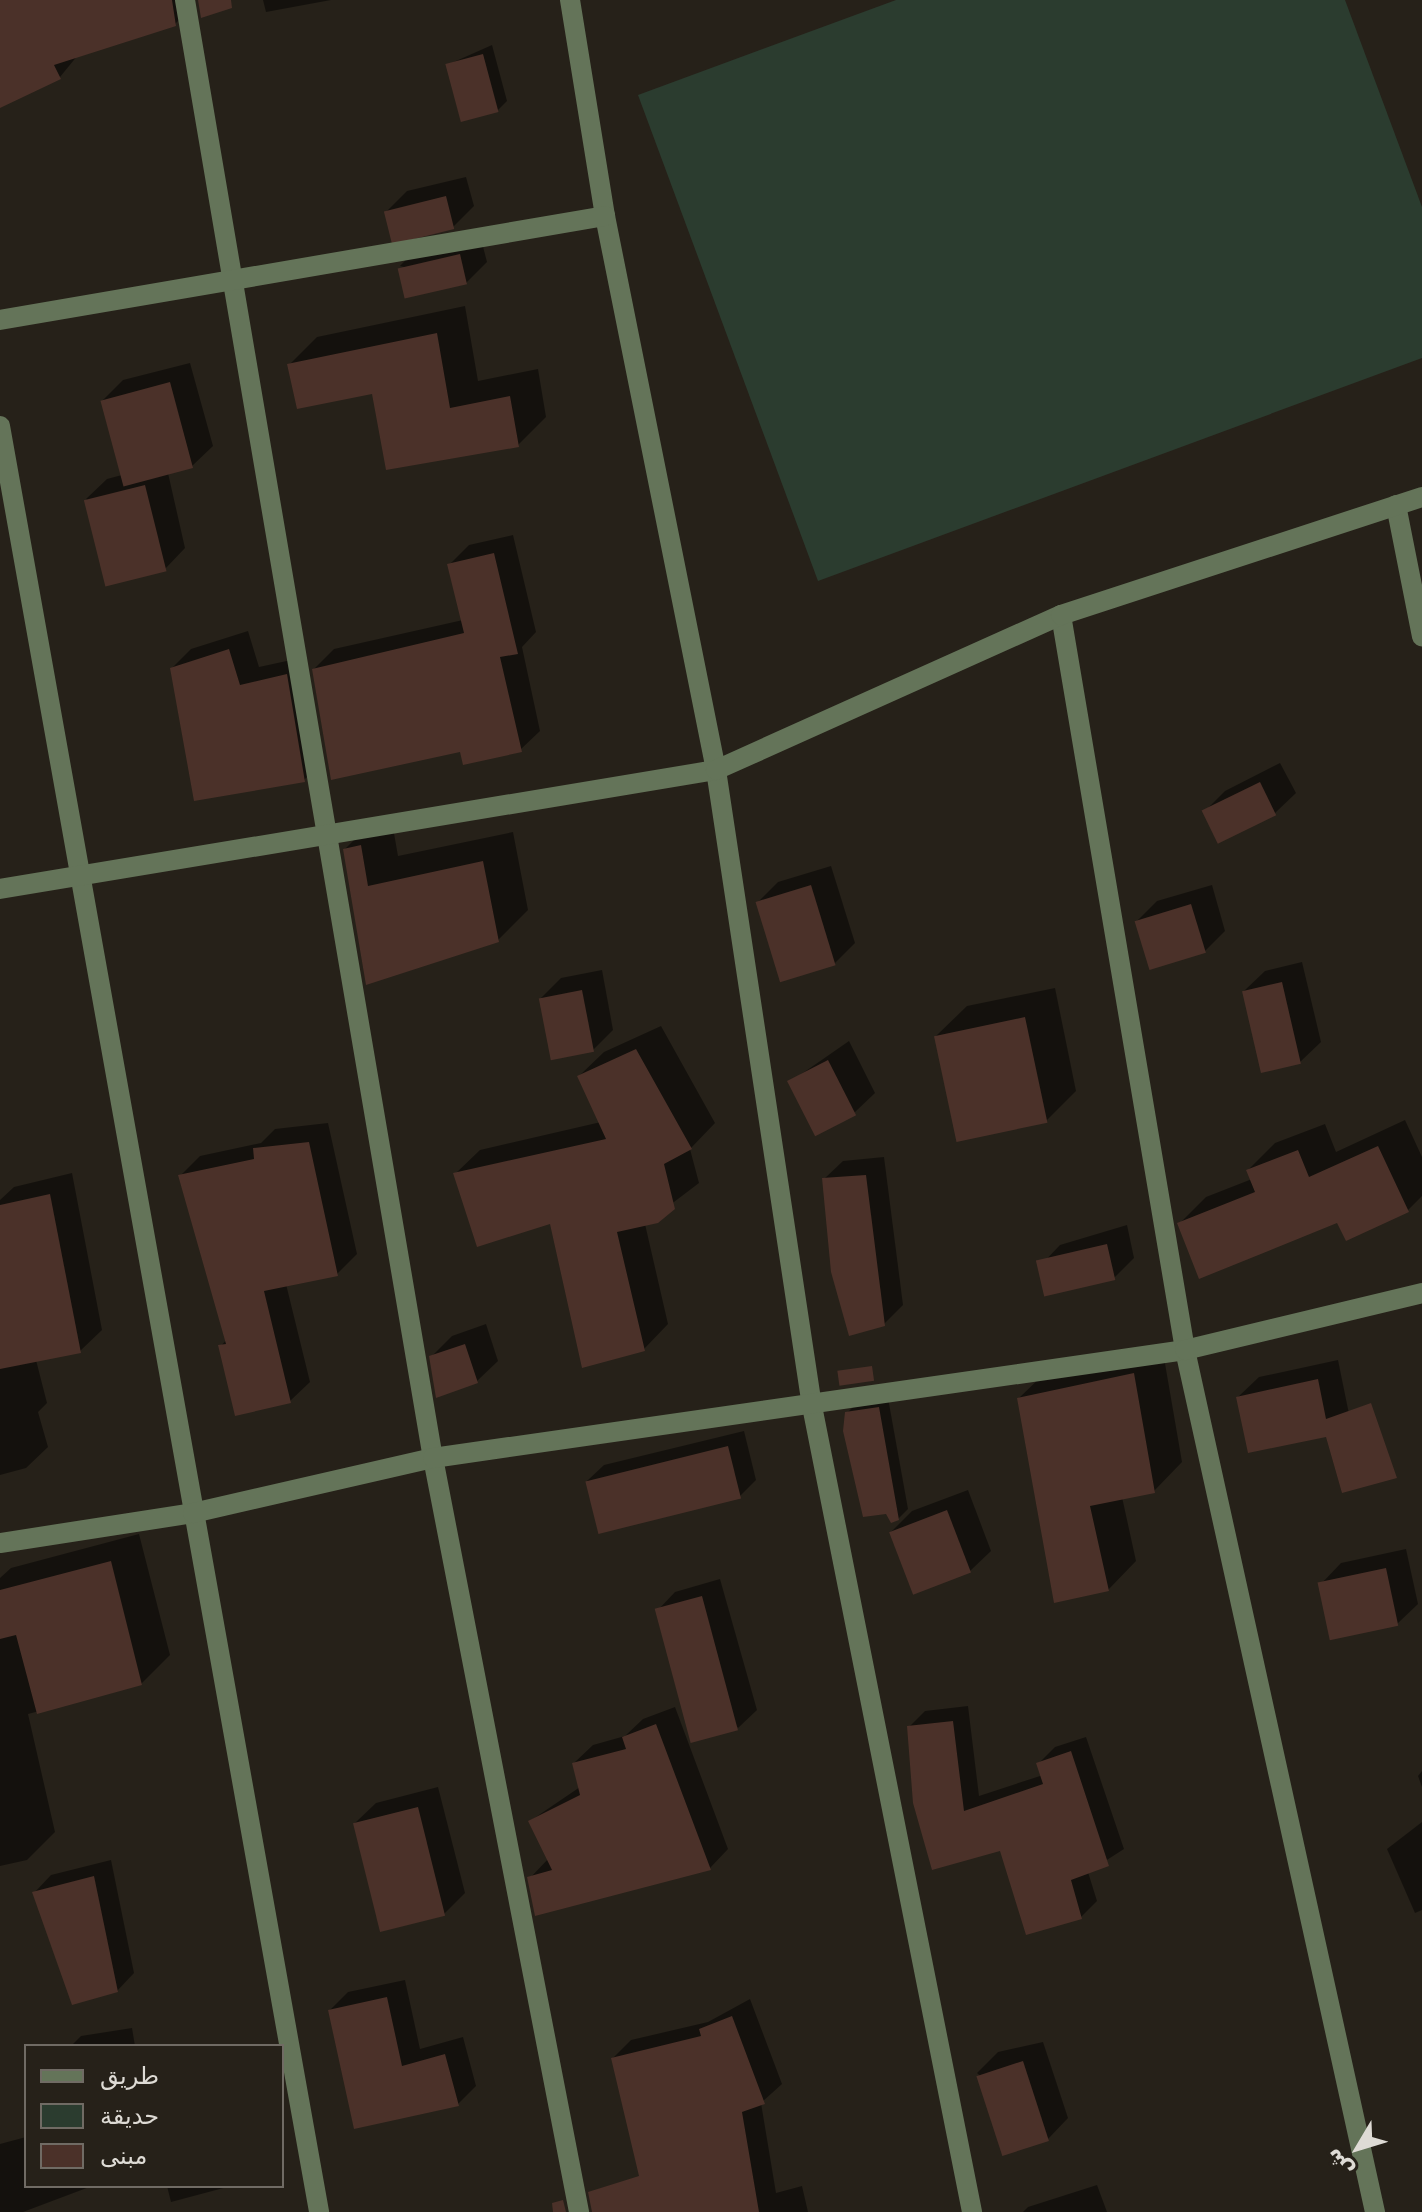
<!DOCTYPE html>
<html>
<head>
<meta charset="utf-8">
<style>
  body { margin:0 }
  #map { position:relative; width:1422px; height:2212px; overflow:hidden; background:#262119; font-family:"DejaVu Sans","Noto Sans Arabic",sans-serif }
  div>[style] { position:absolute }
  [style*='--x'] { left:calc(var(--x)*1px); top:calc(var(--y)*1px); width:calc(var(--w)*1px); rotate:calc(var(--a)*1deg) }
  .green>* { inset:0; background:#2b3c2f }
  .shadow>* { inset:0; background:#0007 }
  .building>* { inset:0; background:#4b3129; transform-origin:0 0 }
  .minor>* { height:20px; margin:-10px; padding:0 10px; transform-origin:10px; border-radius:10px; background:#647459 }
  span { translate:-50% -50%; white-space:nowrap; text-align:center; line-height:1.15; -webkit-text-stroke:7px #262119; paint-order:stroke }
  .legend { position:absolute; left:24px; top:2044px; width:260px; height:144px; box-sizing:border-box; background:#262119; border:2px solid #706b64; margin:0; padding:10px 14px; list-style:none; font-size:24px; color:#dedbd5 }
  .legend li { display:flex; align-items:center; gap:16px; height:40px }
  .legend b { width:40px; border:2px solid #706b64 }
  .north { position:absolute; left:1318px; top:2108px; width:80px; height:80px; -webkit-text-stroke:6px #262119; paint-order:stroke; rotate:232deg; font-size:22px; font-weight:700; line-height:32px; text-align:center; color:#dedbd5 }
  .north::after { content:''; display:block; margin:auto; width:28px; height:36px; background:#dedbd5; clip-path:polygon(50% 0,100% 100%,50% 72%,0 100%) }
</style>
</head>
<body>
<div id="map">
  <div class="green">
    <div style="clip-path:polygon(896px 0,1345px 0,1422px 207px,1422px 358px,818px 581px,638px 95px)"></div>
  </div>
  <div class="shadow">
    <div style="clip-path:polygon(0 0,195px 0,195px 4px,175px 24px,78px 55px,60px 77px,0 95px)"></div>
    <div style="clip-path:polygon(263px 0,331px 0,266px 12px)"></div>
    <div style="clip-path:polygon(492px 45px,507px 101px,497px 111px,447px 65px)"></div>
    <div style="clip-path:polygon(466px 177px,474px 206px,453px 227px,387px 211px,407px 191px)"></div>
    <div style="clip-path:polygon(480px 235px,487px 262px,466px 283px,400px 266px,420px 245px)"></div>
    <div style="clip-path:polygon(465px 306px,478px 381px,538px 369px,546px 417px,518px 445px,289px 365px,317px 337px)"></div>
    <div style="clip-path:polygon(190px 363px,213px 446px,192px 466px,168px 473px,185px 548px,165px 569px,86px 499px,107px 479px,122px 475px,102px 401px,123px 380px)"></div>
    <div style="clip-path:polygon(513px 535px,536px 632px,522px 647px,540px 731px,520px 750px,461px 749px,314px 669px,334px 649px,463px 620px,450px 564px,469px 545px)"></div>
    <div style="clip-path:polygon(248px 631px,259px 667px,305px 657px,323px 761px,304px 780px,172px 668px,191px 649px)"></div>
    <div style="clip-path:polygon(1280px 763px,1296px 793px,1275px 813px,1204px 812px,1225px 791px)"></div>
    <div style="clip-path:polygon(391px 816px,398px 856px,513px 832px,528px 910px,498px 940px,367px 982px,345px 849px,375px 819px)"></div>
    <div style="clip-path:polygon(831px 866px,855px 943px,834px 964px,758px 902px,778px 882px)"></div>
    <div style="clip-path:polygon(1212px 885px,1225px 931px,1205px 951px,1137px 921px,1157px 901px)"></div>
    <div style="clip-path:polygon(1302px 962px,1321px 1042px,1300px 1062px,1244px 991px,1265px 971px)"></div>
    <div style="clip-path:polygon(602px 970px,613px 1030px,593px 1050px,541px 998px,561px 978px)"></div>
    <div style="clip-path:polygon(1055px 988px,1076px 1091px,1046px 1121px,936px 1036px,967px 1006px)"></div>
    <div style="clip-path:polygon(661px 1026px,715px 1123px,690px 1149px,699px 1183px,645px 1224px,668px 1324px,644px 1349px,551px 1222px,455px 1174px,480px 1150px,601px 1122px,579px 1076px,604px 1052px)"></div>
    <div style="clip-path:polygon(849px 1041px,875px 1093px,854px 1113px,790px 1082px)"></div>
    <div style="clip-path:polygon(1405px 1120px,1422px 1157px,1422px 1196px,1408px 1210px,1338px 1220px,1179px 1224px,1206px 1197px,1252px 1179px,1248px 1170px,1275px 1143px,1325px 1124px,1336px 1152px)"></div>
    <div style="clip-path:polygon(328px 1123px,357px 1254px,337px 1274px,286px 1284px,310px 1382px,290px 1401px,221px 1346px,227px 1339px,180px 1176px,200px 1156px,261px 1143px,275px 1129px)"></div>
    <div style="clip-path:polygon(884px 1157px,903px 1305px,884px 1324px,824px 1179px,843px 1161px)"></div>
    <div style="clip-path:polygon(72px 1173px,102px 1330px,80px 1351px,36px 1360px,47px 1403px,38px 1412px,48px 1447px,26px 1468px,0 1475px,0 1200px,14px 1187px)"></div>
    <div style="clip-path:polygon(1127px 1225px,1134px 1258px,1113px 1279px,1040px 1266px,1060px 1245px)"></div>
    <div style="clip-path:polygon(486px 1324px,498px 1361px,477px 1381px,431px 1357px,452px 1336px)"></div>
    <div style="clip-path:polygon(1162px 1346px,1182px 1462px,1154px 1491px,1122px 1497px,1136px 1561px,1108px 1590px,1019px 1398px,1048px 1370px)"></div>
    <div style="clip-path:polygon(1338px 1360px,1349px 1414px,1329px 1434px,1238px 1397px,1259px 1377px)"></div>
    <div style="clip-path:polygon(888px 1398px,908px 1509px,898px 1519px,847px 1413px,857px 1403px)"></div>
    <div style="clip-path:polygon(744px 1431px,756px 1480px,740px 1496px,587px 1481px,604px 1465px)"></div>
    <div style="clip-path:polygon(968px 1490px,991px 1551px,970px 1571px,891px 1532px,912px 1511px)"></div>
    <div style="clip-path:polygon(139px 1534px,170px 1655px,141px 1684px,28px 1714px,55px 1832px,27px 1860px,0 1866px,0 1578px,11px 1568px)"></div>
    <div style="clip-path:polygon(1406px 1549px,1418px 1604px,1397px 1624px,1321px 1584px,1341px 1563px)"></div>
    <div style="clip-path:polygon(720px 1579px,757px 1710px,738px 1728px,657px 1611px,675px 1592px)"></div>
    <div style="clip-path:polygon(968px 1706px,979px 1796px,1043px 1775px,1039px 1763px,1055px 1747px,1086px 1737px,1124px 1849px,1088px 1872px,1097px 1901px,1081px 1917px,1002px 1848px,933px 1868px,909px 1727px,925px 1711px)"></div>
    <div style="clip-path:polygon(675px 1707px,728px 1849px,710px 1868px,530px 1878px,549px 1858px,530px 1821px,580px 1787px,574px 1763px,593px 1745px,625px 1736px,643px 1719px)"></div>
    <div style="clip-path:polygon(1422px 1771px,1422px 1787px,1418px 1776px)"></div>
    <div style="clip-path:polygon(438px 1787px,465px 1893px,444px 1914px,355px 1823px,376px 1803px)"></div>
    <div style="clip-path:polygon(1422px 1822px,1422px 1910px,1415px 1913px,1387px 1849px)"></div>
    <div style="clip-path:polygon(111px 1860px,134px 1973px,117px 1991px,34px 1893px,51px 1875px)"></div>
    <div style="clip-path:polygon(405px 1980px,420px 2049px,463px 2037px,476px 2086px,458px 2104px,356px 2126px,330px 2010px,348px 1992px)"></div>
    <div style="clip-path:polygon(750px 1999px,782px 2084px,761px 2103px,776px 2193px,802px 2186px,808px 2212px,659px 2212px,613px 2058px,631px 2040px,708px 2022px)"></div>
    <div style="clip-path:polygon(132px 2028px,135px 2046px,71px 2046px,81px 2036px)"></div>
    <div style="clip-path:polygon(1043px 2042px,1068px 2118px,1048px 2139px,977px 2073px,998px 2052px)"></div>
    <div style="clip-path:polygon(26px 2137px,26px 2186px,92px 2186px,23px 2212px,0 2212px,0 2144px)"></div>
    <div style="clip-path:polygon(1097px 2185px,1107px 2212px,1023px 2212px,1028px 2207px)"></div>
    <div style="clip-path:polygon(167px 2186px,231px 2186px,171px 2202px)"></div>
  </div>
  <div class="building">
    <div style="clip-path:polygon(0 0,172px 0,176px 26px,54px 65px,61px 79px,0 108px)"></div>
    <div style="clip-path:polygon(198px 0,231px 0,232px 8px,201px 18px)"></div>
    <div style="left:483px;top:54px;width:60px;height:39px;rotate:75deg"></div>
    <div style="left:446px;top:196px;width:34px;height:64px;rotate:76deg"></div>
    <div style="left:460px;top:254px;width:31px;height:64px;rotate:77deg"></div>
    <div style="clip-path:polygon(437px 333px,450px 408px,510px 396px,519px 447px,386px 470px,372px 394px,297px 409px,287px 364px)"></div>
    <div style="left:170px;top:382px;width:89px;height:72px;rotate:75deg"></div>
    <div style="left:145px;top:485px;width:89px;height:63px;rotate:76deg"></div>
    <div style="clip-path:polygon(494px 553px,518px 654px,500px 657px,522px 752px,463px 765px,460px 752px,331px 780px,312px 669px,464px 633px,447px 564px)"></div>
    <div style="clip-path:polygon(229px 649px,240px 685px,287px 674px,305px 782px,194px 801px,170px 668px)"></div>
    <div style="left:1260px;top:782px;width:37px;height:65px;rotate:64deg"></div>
    <div style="clip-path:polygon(361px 845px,368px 886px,483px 861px,499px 942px,366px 985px,343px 849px)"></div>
    <div style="left:811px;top:885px;width:84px;height:58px;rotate:73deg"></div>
    <div style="left:1191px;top:904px;width:51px;height:59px;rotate:73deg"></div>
    <div style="left:1282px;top:982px;width:84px;height:41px;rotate:77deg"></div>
    <div style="left:582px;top:990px;width:63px;height:44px;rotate:79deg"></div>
    <div style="left:1025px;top:1017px;width:108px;height:93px;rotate:78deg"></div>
    <div style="clip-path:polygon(636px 1049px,692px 1149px,664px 1164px,675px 1209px,658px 1223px,617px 1232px,645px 1351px,582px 1368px,550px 1224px,477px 1247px,453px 1173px,606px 1139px,577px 1076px)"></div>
    <div style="left:828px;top:1060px;width:62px;height:46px;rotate:63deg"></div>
    <div style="clip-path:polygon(309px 1142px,338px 1276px,264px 1291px,291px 1403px,235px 1416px,218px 1345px,226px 1344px,178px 1175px,254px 1159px,253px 1148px)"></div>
    <div style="clip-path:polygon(1378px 1146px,1409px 1212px,1346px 1241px,1337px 1223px,1199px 1279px,1177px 1223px,1255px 1192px,1246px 1170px,1298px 1150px,1309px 1177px)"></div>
    <div style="clip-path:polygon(866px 1175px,885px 1326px,849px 1336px,831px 1272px,822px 1178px)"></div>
    <div style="clip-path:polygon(50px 1194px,81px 1353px,0 1369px,0 1205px)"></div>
    <div style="left:1107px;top:1244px;width:37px;height:73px;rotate:77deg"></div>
    <div style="clip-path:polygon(465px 1344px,478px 1383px,436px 1398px,429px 1356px)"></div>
    <div style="left:872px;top:1366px;width:15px;height:35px;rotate:82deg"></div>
    <div style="clip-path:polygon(1134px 1373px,1155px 1493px,1090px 1506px,1109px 1591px,1054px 1603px,1017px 1398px)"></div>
    <div style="clip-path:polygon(1318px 1379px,1326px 1419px,1371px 1403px,1397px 1478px,1342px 1493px,1326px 1437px,1248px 1453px,1236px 1397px)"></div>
    <div style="clip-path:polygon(879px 1407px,899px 1520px,891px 1523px,886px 1514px,863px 1517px,843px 1431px,845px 1412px)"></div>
    <div style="left:728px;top:1446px;width:54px;height:147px;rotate:76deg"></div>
    <div style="left:947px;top:1510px;width:67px;height:62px;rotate:69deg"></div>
    <div style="clip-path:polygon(111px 1561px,142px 1685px,37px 1714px,16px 1635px,0 1639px,0 1590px)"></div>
    <div style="left:1386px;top:1568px;width:59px;height:70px;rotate:78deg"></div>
    <div style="left:702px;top:1596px;width:139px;height:49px;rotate:75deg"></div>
    <div style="clip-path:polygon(953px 1721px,964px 1811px,1043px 1784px,1036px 1763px,1071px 1751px,1109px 1866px,1071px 1880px,1082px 1919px,1026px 1935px,1000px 1851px,932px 1870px,913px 1803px,907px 1726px)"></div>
    <div style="clip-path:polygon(656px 1724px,711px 1870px,535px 1916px,527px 1877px,552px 1870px,528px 1821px,580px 1795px,572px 1763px,626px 1749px,622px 1737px)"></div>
    <div style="left:418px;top:1807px;width:112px;height:67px;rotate:76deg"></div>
    <div style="clip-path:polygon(94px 1876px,118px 1992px,72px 2005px,32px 1892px)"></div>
    <div style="clip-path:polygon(387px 1997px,402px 2066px,445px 2054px,459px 2106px,354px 2129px,328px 2010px)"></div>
    <div style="clip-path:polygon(732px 2016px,765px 2104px,742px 2112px,759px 2212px,592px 2212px,588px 2192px,639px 2176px,611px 2058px,701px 2036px,699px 2029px)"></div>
    <div style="left:1023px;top:2061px;width:84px;height:49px;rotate:72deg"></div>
    <div style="clip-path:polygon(563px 2200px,566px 2212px,553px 2212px,552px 2203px)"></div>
  </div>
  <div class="minor">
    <div style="--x:185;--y:0;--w:1479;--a:80.35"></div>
    <div style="--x:433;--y:1458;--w:768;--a:79.04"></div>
    <div style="--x:570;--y:0;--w:219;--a:80.8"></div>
    <div style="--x:605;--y:216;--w:565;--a:78.67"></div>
    <div style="--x:716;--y:770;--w:643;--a:81.42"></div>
    <div style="--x:812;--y:1406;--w:822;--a:78.77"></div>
    <div style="--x:0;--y:320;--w:614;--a:-9.75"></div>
    <div style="--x:0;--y:426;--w:1814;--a:79.87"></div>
    <div style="--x:1396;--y:505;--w:134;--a:78.8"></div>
    <div style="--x:1061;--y:615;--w:745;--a:80.42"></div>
    <div style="--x:1185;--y:1350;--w:883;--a:77.57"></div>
    <div style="--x:0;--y:889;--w:726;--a:-9.44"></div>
    <div style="--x:716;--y:770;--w:378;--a:-24.2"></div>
    <div style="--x:1061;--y:615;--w:380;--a:-18.1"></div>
    <div style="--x:0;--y:1543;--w:195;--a:-8.8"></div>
    <div style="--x:193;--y:1513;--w:246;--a:-12.9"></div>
    <div style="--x:433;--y:1458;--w:760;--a:-8.17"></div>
    <div style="--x:1185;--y:1350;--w:244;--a:-13.5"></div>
  </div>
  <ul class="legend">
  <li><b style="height:10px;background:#647459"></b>طريق</li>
  <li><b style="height:22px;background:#2b3c2f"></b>حديقة</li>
  <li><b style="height:22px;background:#4b3129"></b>مبنى</li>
  </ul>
  <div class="north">ش</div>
</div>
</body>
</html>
